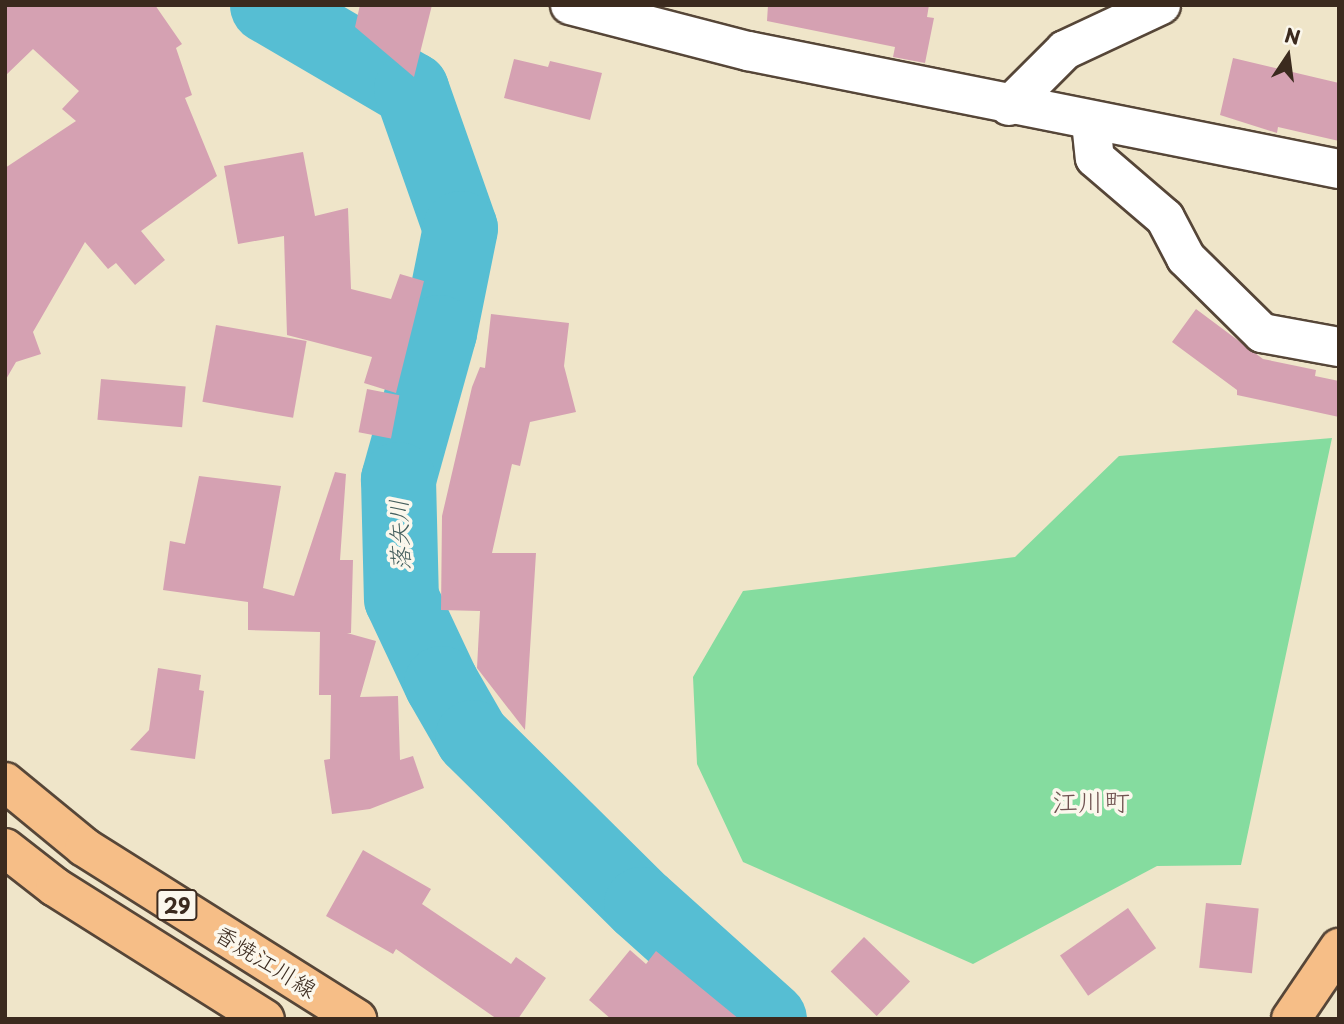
<!DOCTYPE html>
<html>
<head>
<meta charset="utf-8">
<style>
  body { margin:0 }
  #map { position:relative; width:1344px; height:1024px; overflow:hidden; background:#efe5c9; font-family:"Playpen Sans","Klee One",sans-serif }
  div>[style] { position:absolute }
  [style*='--x'] { left:calc(var(--x)*1px); top:calc(var(--y)*1px); width:calc(var(--w)*1px); rotate:calc(var(--a)*1deg) }
  .green>* { inset:0; background:#85dc9f }
  .river>* { height:75px; margin:-37.5px; padding:0 37.5px; transform-origin:37.5px; border-radius:37.5px; background:#56bed3 }
  .building>* { inset:0; background:#d5a1b2; transform-origin:0 0 }
  .roads { filter:drop-shadow(2px 0 #564638) drop-shadow(-2px 0 #564638) drop-shadow(0 2px #564638) drop-shadow(0 -2px #564638) }
  .minor>* { height:38px; margin:-19px; padding:0 19px; transform-origin:19px; border-radius:19px; background:#fff }
  .primary>* { height:38px; margin:-19px; padding:0 19px; transform-origin:19px; border-radius:19px; background:#f6be87 }
  .trunk>* { height:38px; margin:-19px; padding:0 19px; transform-origin:19px; border-radius:19px; background:#f6be87 }
  span { translate:-50% -50%; white-space:nowrap; text-align:center; line-height:1.15; -webkit-text-stroke:7px #fbf7ec; paint-order:stroke }
  .shield-label span { padding:2px 5px; background:#fbf7ec; border:2px solid; border-radius:5px; -webkit-text-stroke-width:0 }
  .shield-label { font-size:21px; color:#3b2a1e; font-weight:700 }
  .street-label { font-size:23px; color:#3b2a1e }
  .water-label { font-size:24px; color:#445e5d; font-style:italic }
  .quarter-label { font-size:26px; color:#715452 }
  .frame { position:absolute; inset:0; border:7px solid #3b2a1e; pointer-events:none }
  .north { position:absolute; left:1253px; top:21px; width:70px; height:70px; -webkit-text-stroke:5px #fbf7ec; paint-order:stroke; rotate:13deg; font-size:19px; font-weight:700; line-height:28px; text-align:center; color:#3b2a1e }
  .north::after { content:''; display:block; margin:auto; width:24px; height:32px; background:#3b2a1e; clip-path:polygon(50% 0,100% 100%,50% 72%,0 100%) }
</style>
</head>
<body>
<div id="map">
  <div class="green">
    <div style="clip-path:polygon(1332px 438px,1241px 865px,1157px 866px,973px 964px,743px 862px,697px 764px,693px 677px,743px 591px,1015px 557px,1119px 456px)"></div>
  </div>
  <div class="river">
    <div style="--x:267;--y:5;--w:167;--a:30.3"></div>
    <div style="--x:411;--y:89;--w:147;--a:70.6"></div>
    <div style="--x:460;--y:228;--w:106;--a:101.4"></div>
    <div style="--x:439;--y:332;--w:153;--a:105.6"></div>
    <div style="--x:398;--y:479;--w:119;--a:88.6"></div>
    <div style="--x:401;--y:598;--w:94;--a:64.8"></div>
    <div style="--x:441;--y:683;--w:62;--a:60.1"></div>
    <div style="--x:472;--y:737;--w:238;--a:44.7"></div>
    <div style="--x:641;--y:904;--w:172;--a:41.9"></div>
  </div>
  <div class="building">
    <div style="clip-path:polygon(5px 5px,155px 5px,182px 44px,176px 48px,192px 95px,185px 98px,217px 176px,141px 231px,165px 260px,135px 285px,116px 263px,108px 269px,85px 242px,33px 332px,41px 354px,16px 362px,5px 381px,5px 168px,76px 121px,62px 109px,79px 91px,33px 49px,5px 76px)"></div>
    <div style="clip-path:polygon(360px 5px,432px 5px,414px 77px,355px 27px)"></div>
    <div style="clip-path:polygon(768px 5px,929px 5px,927px 17px,934px 18px,925px 63px,893px 57px,895px 47px,767px 21px)"></div>
    <div style="clip-path:polygon(1233px 58px,1339px 83px,1339px 141px,1278px 127px,1277px 133px,1220px 115px)"></div>
    <div style="clip-path:polygon(514px 59px,548px 67px,550px 61px,602px 73px,590px 120px,504px 98px)"></div>
    <div style="clip-path:polygon(303px 152px,315px 216px,348px 208px,351px 289px,391px 299px,400px 274px,424px 281px,396px 393px,364px 383px,372px 357px,287px 335px,284px 236px,238px 244px,224px 166px)"></div>
    <div style="clip-path:polygon(1196px 309px,1263px 359px,1316px 370px,1315px 376px,1339px 381px,1339px 417px,1237px 395px,1237px 390px,1172px 342px)"></div>
    <div style="clip-path:polygon(491px 314px,569px 323px,564px 366px,576px 412px,530px 422px,520px 466px,512px 464px,492px 553px,536px 553px,525px 730px,477px 668px,480px 611px,441px 610px,442px 516px,472px 387px,480px 367px,485px 368px)"></div>
    <div style="left:216px;top:325px;width:92px;height:78px;rotate:10deg"></div>
    <div style="left:101px;top:379px;width:85px;height:41px;rotate:5deg"></div>
    <div style="left:367px;top:389px;width:33px;height:44px;rotate:11deg"></div>
    <div style="clip-path:polygon(335px 472px,346px 474px,340px 560px,353px 560px,351px 633px,347px 633px,376px 641px,360px 697px,398px 696px,400px 760px,413px 756px,424px 788px,370px 809px,332px 814px,324px 760px,330px 759px,331px 695px,319px 695px,320px 632px,248px 630px,248px 602px,163px 590px,170px 541px,185px 544px,199px 476px,281px 486px,263px 588px,294px 596px)"></div>
    <div style="clip-path:polygon(158px 668px,201px 675px,199px 690px,204px 691px,195px 759px,130px 750px,149px 730px)"></div>
    <div style="clip-path:polygon(363px 850px,431px 889px,422px 904px,511px 964px,516px 957px,546px 978px,518px 1019px,497px 1019px,396px 949px,393px 954px,326px 916px)"></div>
    <div style="left:1206px;top:903px;width:53px;height:65px;rotate:6deg"></div>
    <div style="left:1128px;top:908px;width:49px;height:83px;rotate:55deg"></div>
    <div style="left:864px;top:937px;width:64px;height:48px;rotate:44deg"></div>
    <div style="clip-path:polygon(630px 950px,646px 964px,656px 951px,739px 1019px,611px 1019px,589px 1000px)"></div>
  </div>
  <div class="roads">
    <div class="minor">
      <div style="--x:570;--y:5;--w:184;--a:14.5"></div>
      <div style="--x:748;--y:51;--w:603;--a:11.29"></div>
      <div style="--x:1009;--y:106;--w:79;--a:-45"></div>
      <div style="--x:1065;--y:50;--w:106;--a:-25.1"></div>
      <div style="--x:1091;--y:122;--w:36;--a:84"></div>
      <div style="--x:1095;--y:158;--w:92;--a:40.6"></div>
      <div style="--x:1165;--y:218;--w:45;--a:62.3"></div>
      <div style="--x:1186;--y:258;--w:107;--a:44.6"></div>
      <div style="--x:1262;--y:333;--w:78;--a:10.3"></div>
    </div>
    <div class="primary">
      <div style="--x:5;--y:782;--w:102;--a:39.4"></div>
      <div style="--x:84;--y:847;--w:323;--a:32.2"></div>
      <div style="--x:5;--y:848;--w:63;--a:38"></div>
      <div style="--x:55;--y:887;--w:248;--a:32.2"></div>
    </div>
    <div class="trunk">
      <div style="--x:1291;--y:1019;--w:86;--a:-55.9"></div>
    </div>
  </div>
  <div class="shield-label">
    <span style="left:177px;top:905px">29</span>
  </div>
  <div class="street-label">
    <span style="left:266px;top:961px;rotate:32deg">香焼江川線</span>
  </div>
  <div class="water-label">
    <span style="left:399px;top:535px;rotate:-92deg">落矢川</span>
  </div>
  <div class="quarter-label">
    <span style="left:1091px;top:801px">江川町</span>
  </div>
  <div class="frame"></div>
  <div class="north">N</div>
</div>
</body>
</html>
